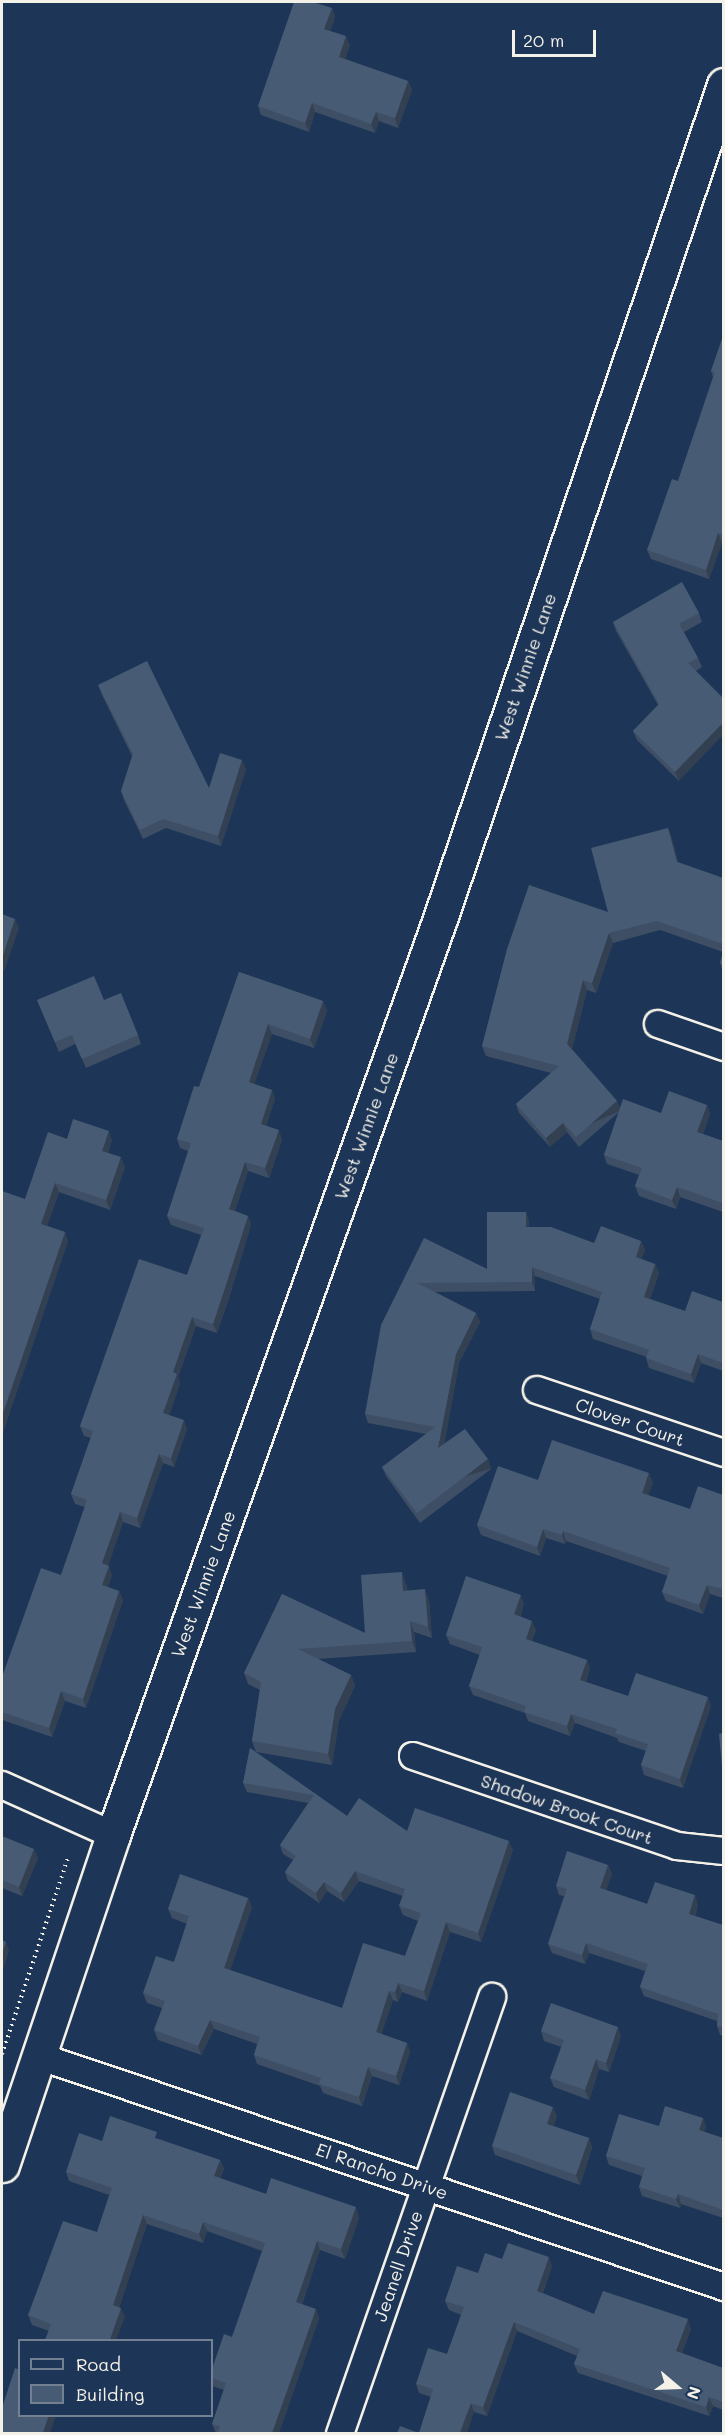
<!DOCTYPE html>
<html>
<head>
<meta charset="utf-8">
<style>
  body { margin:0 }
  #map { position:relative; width:725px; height:2435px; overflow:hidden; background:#1d3557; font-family:Mali,sans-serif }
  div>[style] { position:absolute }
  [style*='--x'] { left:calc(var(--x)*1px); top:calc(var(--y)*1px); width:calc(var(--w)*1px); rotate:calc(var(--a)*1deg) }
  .path>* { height:4px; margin-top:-2px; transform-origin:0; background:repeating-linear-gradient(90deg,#f4f1e8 0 1.5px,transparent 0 6px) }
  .roads { filter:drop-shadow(2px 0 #f4f1e8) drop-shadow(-2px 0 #f4f1e8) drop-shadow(0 2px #f4f1e8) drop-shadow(0 -2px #f4f1e8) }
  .street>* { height:26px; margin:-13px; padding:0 13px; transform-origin:13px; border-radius:13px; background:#1d3557 }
  .secondary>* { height:33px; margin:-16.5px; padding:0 16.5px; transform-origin:16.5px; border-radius:16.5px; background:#1d3557 }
  .wall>* { inset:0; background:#3e4e64 }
  .shaded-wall>* { inset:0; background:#324051; transform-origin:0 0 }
  .building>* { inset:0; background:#485b74 }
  span { translate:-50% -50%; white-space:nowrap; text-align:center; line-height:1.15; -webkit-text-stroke:4.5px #1d3557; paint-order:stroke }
  .street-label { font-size:18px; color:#f4f1e8 }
  .frame { position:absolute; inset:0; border:3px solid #f4f1e8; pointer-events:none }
  .legend { position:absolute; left:18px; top:2339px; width:195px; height:78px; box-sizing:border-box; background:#1d3557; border:2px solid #738091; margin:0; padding:8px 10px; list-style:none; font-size:18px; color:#f4f1e8 }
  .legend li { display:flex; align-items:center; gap:12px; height:30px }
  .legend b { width:30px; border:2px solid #738091 }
  .north { position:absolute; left:647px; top:2357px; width:60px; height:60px; -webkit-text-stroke:4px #1d3557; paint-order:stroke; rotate:109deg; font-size:16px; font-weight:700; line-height:24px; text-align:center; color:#f4f1e8 }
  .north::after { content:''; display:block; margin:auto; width:21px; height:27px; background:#f4f1e8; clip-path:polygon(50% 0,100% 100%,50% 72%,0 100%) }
  .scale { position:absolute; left:512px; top:30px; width:84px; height:27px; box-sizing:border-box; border:3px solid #f4f1e8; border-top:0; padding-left:8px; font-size:18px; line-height:21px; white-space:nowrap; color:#f4f1e8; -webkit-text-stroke:4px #1d3557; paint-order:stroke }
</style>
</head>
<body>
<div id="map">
  <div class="path">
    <div style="--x:2;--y:2054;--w:207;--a:-71.4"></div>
  </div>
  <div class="roads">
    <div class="street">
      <div style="--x:658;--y:1024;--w:70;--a:19.2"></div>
      <div style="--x:537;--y:1390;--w:197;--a:18.6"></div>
      <div style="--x:413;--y:1756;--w:279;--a:18.8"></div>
      <div style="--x:677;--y:1846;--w:47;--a:6.1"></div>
      <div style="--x:2;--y:1785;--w:122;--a:24.2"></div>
      <div style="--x:41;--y:2057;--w:721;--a:18.61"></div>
      <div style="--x:340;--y:2434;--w:463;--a:-70.8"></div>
    </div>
    <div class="secondary">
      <div style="--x:2;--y:2165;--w:348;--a:-71.4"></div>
      <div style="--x:113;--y:1835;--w:976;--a:-70.36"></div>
      <div style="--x:441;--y:916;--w:878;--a:-71.19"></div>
    </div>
  </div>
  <div class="wall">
    <div style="clip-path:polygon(332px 8px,335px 17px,330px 31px,350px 45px,345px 59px,408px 81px,412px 90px,398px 128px,379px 121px,375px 133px,315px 112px,309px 132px,261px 115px,258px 106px)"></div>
    <div style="clip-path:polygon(723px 336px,723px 543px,722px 543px,709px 579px,651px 559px,647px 550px,678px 481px,713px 377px,711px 371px)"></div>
    <div style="clip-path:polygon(699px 613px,702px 622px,684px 632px,698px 658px,702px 667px,696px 671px,679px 781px,637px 740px,633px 731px,658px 705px,616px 631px,613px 622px)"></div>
    <div style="clip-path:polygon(98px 685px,209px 788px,246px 769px,221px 846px,166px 828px,143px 839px,124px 800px,121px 791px,132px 756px,102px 695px)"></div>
    <div style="clip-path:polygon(668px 828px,678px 862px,723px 878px,723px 952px,660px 930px,613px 943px,596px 993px,587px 990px,572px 1049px,617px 1101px,620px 1108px,661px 1113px,707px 1105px,710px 1114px,703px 1134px,723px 1141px,723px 1212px,680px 1197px,676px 1209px,639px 1196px,635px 1186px,639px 1175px,607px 1164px,604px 1155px,619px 1112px,579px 1147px,567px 1132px,550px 1147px,519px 1113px,516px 1104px,551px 1073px,486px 1056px,482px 1046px,608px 912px)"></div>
    <div style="clip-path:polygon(723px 952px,723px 972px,720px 963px)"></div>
    <div style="clip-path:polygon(239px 972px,323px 1001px,327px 1011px,314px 1048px,272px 1034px,254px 1084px,272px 1090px,275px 1099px,266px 1126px,282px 1139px,269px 1178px,248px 1171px,235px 1211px,248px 1216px,251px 1225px,229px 1298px,217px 1333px,196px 1326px,178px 1377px,180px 1383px,169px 1415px,187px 1429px,174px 1467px,163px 1463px,140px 1528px,123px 1522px,108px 1565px,112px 1575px,108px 1587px,119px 1591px,123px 1600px,86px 1708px,65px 1701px,52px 1737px,2px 1720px,2px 1677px,61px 1575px,85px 1507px,75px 1504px,71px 1494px,91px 1438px,84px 1436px,80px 1426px,187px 1275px,201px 1235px,171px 1225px,167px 1216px,188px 1151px,180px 1148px,177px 1139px,199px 1087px)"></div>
    <div style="clip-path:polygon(37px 1000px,138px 1035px,141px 1044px,86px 1068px,75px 1044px,59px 1052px)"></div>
    <div style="clip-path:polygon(67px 1139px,112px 1140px,108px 1153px,125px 1167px,110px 1210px,59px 1192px,47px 1226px,65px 1232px,68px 1241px,2px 1435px,25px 1199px)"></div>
    <div style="clip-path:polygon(526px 1212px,529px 1221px,529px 1227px,594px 1243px,641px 1241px,645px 1250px,641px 1259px,655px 1264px,659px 1273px,650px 1299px,685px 1311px,723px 1302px,723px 1371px,701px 1363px,694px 1383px,649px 1368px,646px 1358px,647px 1357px,593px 1339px,590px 1329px,600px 1299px,535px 1276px,535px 1291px,435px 1292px,476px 1313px,480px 1322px,459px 1363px,444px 1444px,488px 1459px,491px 1469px,420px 1523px,386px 1476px,382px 1467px,426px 1434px,368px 1423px,365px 1414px,424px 1238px,487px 1269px)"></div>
    <div style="clip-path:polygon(538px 1480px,653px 1482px,648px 1495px,690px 1509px,723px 1495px,723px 1598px,710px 1594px,703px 1614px,666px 1601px,662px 1592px,668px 1576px,566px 1541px,565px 1544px,546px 1538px,540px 1556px,481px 1535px,477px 1525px)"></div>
    <div style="clip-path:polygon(406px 1583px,407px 1590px,429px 1600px,432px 1638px,414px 1632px,416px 1652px,318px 1659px,351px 1675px,355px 1686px,339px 1720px,332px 1765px,256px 1752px,252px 1741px,260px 1690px,248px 1684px,244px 1673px,282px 1594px,365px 1633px)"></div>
    <div style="clip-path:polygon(524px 1604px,520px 1617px,536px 1630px,532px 1641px,587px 1660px,590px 1669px,586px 1682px,628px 1696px,711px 1706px,683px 1788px,644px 1775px,641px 1765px,646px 1751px,619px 1742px,617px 1738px,575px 1723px,570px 1736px,528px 1721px,525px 1713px,473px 1695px,469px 1686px,480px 1655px,450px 1644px,446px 1635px)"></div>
    <div style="clip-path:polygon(250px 1748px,347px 1816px,407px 1831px,513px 1850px,481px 1942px,450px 1932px,427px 2001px,402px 1992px,398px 2002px,393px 2000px,381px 2034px,407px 2043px,410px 2052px,399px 2085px,372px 2076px,362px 2106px,323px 2093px,320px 2086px,257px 2064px,254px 2055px,257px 2044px,214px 2029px,201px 2055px,158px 2040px,154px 2030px,162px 2008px,147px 2003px,143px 1993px,174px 1962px,187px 1924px,172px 1918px,168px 1909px,248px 1898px,252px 1907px,230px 1970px,342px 2008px,405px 1956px,418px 1921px,403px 1915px,399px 1906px,403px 1896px,359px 1881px,344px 1902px,327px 1891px,319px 1903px,288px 1881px,285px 1872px,293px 1860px,283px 1854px,280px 1845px,308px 1803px,247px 1792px,243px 1783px)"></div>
    <div style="clip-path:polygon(2px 1836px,38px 1858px,22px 1896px,2px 1888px)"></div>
    <div style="clip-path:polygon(608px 1865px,612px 1874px,606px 1890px,647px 1904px,698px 1905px,695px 1916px,723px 1925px,723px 2035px,720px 2035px,717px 2026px,717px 2021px,644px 1996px,640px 1987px,645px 1971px,589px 1953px,585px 1964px,552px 1953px,548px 1944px,564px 1896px,559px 1895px,556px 1886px)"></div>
    <div style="clip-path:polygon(541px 2031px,621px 2036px,609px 2072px,599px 2069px,589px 2100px,554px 2087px,550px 2078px,561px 2047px,544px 2041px)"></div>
    <div style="clip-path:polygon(557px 2116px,553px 2126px,589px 2138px,592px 2148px,580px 2185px,495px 2155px,492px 2146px)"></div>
    <div style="clip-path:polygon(703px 2118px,706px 2127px,704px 2132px,723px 2138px,723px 2218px,681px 2204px,680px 2208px,642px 2196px,639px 2187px,642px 2176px,609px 2165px,606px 2156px,659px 2126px)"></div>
    <div style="clip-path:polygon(159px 2139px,220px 2160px,224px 2169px,220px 2178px,266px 2194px,359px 2217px,345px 2259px,320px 2250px,302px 2304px,319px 2318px,279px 2433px,216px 2433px,212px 2424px,224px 2390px,212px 2386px,212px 2369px,232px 2337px,262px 2251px,207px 2231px,203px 2243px,147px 2224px,119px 2307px,125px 2317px,49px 2331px,32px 2325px,28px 2315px,97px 2232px,109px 2195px,69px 2181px,66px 2172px,102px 2141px)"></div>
    <div style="clip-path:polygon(502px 2259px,552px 2266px,543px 2293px,594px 2314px,691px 2329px,682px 2353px,723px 2368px,723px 2410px,713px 2406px,709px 2416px,578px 2373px,574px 2364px,577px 2356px,517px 2331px,487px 2416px,474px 2412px,419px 2433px,431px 2397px,419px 2393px,416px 2384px,447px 2354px,461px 2315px,449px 2310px,445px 2301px,478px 2273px)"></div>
  </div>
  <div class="shaded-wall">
    <div style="clip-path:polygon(332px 8px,335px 17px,328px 38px,324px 29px)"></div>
    <div style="clip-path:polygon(346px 36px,350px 45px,342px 67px,339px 57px)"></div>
    <div style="clip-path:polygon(408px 81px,412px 90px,398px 128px,395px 118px)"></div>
    <div style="clip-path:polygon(312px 103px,315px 112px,309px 132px,305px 123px)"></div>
    <div style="clip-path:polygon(376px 112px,379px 121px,375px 133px,371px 124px)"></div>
    <div style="clip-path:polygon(718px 533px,722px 543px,709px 579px,706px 570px)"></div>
    <div style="clip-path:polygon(723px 723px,723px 735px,679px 781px,675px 772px)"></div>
    <div style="clip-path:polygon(242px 760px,246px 769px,221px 846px,218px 836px)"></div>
    <div style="clip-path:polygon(668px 828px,672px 837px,680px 871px,677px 862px)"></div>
    <div style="clip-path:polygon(15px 919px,19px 928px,4px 972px,2px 967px,2px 959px)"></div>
    <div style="clip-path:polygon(609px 933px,613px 943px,596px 993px,592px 983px)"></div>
    <div style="clip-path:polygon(583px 980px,587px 990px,571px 1053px,567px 1044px)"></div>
    <div style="clip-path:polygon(323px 1001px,327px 1011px,314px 1048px,310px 1039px)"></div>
    <div style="clip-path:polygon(268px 1024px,272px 1034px,252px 1091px,249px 1082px)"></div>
    <div style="clip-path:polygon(272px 1090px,275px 1099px,264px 1133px,261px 1124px)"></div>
    <div style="left:617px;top:1101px;width:10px;height:55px;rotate:66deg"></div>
    <div style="clip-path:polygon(707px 1105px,710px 1114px,700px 1141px,697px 1132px)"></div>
    <div style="clip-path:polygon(563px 1123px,567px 1132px,550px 1147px,546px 1138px)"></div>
    <div style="clip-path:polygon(279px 1130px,282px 1139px,269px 1178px,265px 1168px)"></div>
    <div style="clip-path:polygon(109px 1131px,112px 1140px,105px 1160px,102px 1151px)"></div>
    <div style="clip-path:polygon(121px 1157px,125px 1167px,110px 1210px,106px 1200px)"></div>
    <div style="clip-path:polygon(245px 1162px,248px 1171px,232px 1219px,229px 1209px)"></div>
    <div style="clip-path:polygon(55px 1183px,59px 1192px,45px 1233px,41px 1224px)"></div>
    <div style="clip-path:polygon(677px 1187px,680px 1197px,676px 1209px,672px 1200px)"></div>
    <div style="clip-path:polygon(526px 1212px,529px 1221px,529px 1236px,526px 1227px)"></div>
    <div style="clip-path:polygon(248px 1216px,251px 1225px,229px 1298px,217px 1333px,213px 1324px)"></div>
    <div style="clip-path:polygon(65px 1232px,68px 1241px,2px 1435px,2px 1416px)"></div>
    <div style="clip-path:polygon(641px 1241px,645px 1250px,639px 1266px,636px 1257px)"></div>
    <div style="clip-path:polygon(655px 1264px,659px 1273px,647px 1306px,644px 1297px)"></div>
    <div style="clip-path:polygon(532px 1267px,535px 1276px,535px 1291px,532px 1282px)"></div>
    <div style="clip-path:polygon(476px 1313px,480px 1322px,459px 1363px,442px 1458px,438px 1448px,456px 1354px)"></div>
    <div style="clip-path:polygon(192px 1317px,196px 1326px,178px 1377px,180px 1383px,167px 1422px,163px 1413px,173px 1372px)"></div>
    <div style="clip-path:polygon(698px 1354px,701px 1363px,694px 1383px,691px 1374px)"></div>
    <div style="clip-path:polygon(184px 1420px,187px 1429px,174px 1467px,171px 1458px)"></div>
    <div style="clip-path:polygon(159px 1454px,163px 1463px,140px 1528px,137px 1518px)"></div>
    <div style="left:488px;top:1459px;width:10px;height:89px;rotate:73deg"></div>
    <div style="clip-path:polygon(649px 1473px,653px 1482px,646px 1502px,642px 1493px)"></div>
    <div style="clip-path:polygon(120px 1512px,123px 1522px,106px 1573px,102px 1563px)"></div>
    <div style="clip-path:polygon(543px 1529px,546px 1538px,540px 1556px,537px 1547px)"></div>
    <div style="clip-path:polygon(563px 1531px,566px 1541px,565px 1544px,562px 1535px)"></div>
    <div style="clip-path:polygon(109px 1566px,112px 1575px,106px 1594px,102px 1585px)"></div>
    <div style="clip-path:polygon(402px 1572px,406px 1583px,407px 1602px,403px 1591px)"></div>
    <div style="clip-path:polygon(707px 1585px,710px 1594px,703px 1614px,699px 1605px)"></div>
    <div style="clip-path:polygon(425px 1589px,429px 1600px,432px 1638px,428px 1627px)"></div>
    <div style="clip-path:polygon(119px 1591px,123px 1600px,86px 1708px,83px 1699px)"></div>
    <div style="clip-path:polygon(521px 1595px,524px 1604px,517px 1624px,514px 1614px)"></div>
    <div style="clip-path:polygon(410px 1621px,414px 1632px,416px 1652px,412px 1641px)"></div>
    <div style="clip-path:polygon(532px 1621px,536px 1630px,529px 1648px,526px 1639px)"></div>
    <div style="clip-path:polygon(587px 1660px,590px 1669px,583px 1689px,580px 1680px)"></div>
    <div style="clip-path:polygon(351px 1675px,355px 1686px,339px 1720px,332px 1765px,328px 1754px,335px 1709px)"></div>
    <div style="clip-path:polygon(61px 1691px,65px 1701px,52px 1737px,49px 1728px)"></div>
    <div style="clip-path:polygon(708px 1697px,711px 1706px,683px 1788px,680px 1779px)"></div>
    <div style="clip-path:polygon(571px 1714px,575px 1723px,570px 1736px,567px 1726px)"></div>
    <div style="clip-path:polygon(509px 1841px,513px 1850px,481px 1942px,478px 1933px)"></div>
    <div style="clip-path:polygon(34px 1849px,38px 1858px,22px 1896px,19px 1887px)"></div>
    <div style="clip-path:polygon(608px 1865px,612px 1874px,604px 1897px,600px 1888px)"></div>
    <div style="clip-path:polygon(355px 1871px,359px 1881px,344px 1902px,341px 1893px)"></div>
    <div style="clip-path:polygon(324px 1882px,327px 1891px,319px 1903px,316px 1893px)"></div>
    <div style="clip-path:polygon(695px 1895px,698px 1905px,692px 1923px,689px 1914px)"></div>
    <div style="clip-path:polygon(248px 1898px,252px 1907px,228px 1977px,224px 1968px)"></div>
    <div style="clip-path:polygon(446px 1922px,450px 1932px,427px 2001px,424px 1991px)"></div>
    <div style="clip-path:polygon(6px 1942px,9px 1951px,2px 1973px,2px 1954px)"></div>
    <div style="clip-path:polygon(586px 1943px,589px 1953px,585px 1964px,582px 1955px)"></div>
    <div style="clip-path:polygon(398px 1983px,402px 1992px,398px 2002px,395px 1992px)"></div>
    <div style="clip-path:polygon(389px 1991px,393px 2000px,379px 2042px,376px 2032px)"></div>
    <div style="clip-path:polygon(210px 2020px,214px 2029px,201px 2055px,198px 2046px)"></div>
    <div style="clip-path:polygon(618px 2027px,621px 2036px,609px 2072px,606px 2063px)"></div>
    <div style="clip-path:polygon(407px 2043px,410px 2052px,399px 2085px,396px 2076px)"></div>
    <div style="clip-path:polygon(596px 2059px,599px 2069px,589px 2100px,585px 2090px)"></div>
    <div style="clip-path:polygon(368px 2067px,372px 2076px,362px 2106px,359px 2097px)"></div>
    <div style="clip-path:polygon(553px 2107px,557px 2116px,551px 2133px,547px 2124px)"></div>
    <div style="clip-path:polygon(703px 2118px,706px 2127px,702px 2140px,699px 2130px)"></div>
    <div style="clip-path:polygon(589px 2138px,592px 2148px,580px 2185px,576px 2175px)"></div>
    <div style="clip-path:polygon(220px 2160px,224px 2169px,218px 2186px,214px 2176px)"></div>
    <div style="clip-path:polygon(678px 2194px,681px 2204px,680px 2208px,676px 2199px)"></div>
    <div style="clip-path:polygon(356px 2207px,359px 2217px,345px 2259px,341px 2249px)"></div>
    <div style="clip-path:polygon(143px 2215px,147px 2224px,117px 2315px,113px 2305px)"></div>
    <div style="clip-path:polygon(203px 2222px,207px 2231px,203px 2243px,199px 2234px)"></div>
    <div style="clip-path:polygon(317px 2241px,320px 2250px,299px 2311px,296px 2302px)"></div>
    <div style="clip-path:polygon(549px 2257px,552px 2266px,540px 2300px,537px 2291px)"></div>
    <div style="clip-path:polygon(121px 2308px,125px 2317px,116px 2340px,110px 2340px)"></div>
    <div style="clip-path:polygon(316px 2309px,319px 2318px,279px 2433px,272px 2433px)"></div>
    <div style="clip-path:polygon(688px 2319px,691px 2329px,679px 2361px,676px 2351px)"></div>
    <div style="clip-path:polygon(514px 2322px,517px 2331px,487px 2416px,483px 2407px)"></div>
    <div style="clip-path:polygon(709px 2397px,713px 2406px,709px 2416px,706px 2407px)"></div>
    <div style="clip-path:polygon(471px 2403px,474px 2412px,467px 2433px,460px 2433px)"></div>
    <div style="clip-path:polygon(49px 2415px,56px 2415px,50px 2433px,43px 2433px)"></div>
  </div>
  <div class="building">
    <div style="clip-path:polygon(294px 2px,313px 2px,332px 8px,324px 29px,346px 36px,339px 57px,408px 81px,395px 118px,376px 112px,371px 124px,312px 103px,305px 123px,258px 106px)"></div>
    <div style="clip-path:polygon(723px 336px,723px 535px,718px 533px,706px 570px,647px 550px,672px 479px,678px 481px,715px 372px,711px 371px)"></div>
    <div style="clip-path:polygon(682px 582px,699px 613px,679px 624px,698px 658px,688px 663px,723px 698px,723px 723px,675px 772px,633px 731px,659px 704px,613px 622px)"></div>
    <div style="clip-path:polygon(147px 661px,209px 788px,220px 753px,242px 760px,218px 836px,163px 819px,140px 830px,121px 791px,133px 754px,98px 685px)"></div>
    <div style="clip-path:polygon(668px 828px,677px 862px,723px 878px,723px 944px,657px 921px,609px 933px,592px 983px,583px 980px,567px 1044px,617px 1101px,576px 1137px,563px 1123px,546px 1138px,516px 1104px,559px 1066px,482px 1046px,507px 949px,529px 885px,608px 912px,591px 848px)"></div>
    <div style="clip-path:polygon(2px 914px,15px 919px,2px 959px)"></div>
    <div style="clip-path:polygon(723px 952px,723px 964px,720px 963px)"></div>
    <div style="clip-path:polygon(239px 972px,323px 1001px,310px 1039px,268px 1024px,249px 1082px,272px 1090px,261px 1124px,279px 1130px,265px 1168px,245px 1162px,229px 1209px,248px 1216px,225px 1288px,213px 1324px,192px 1317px,173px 1372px,177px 1374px,163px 1413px,184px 1420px,171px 1458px,159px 1454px,137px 1518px,120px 1512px,102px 1563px,109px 1566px,102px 1585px,119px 1591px,83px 1699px,61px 1691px,49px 1728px,2px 1712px,2px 1677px,41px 1568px,61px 1575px,87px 1500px,71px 1494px,93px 1431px,80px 1426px,139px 1259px,187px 1275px,204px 1228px,167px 1216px,191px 1143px,177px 1139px,194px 1086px,199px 1087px)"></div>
    <div style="clip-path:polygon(94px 976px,104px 1000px,121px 993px,138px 1035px,82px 1059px,72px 1035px,55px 1042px,37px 1000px)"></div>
    <div style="clip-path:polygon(669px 1091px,707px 1105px,697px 1132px,723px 1141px,723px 1203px,677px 1187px,672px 1200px,635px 1186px,642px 1168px,604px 1155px,623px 1099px,661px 1113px)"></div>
    <div style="clip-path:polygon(73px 1119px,109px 1131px,102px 1151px,121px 1157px,106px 1200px,55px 1183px,41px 1224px,65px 1232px,2px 1416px,2px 1191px,25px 1199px,48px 1132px,67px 1139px)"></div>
    <div style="clip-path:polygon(487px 1212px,526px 1212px,526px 1227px,551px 1227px,594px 1243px,601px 1226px,641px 1241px,636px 1257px,655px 1264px,644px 1297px,685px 1311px,692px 1291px,723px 1302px,723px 1363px,698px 1354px,691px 1374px,646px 1358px,649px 1350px,590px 1329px,602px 1292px,532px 1267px,532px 1282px,417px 1283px,476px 1313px,456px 1354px,438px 1448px,465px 1429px,488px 1459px,417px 1513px,382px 1467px,435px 1427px,365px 1414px,381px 1325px,424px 1238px,487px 1269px)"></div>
    <div style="clip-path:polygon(552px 1440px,649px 1473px,642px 1493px,690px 1509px,698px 1486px,723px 1495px,723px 1589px,707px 1585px,699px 1605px,662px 1592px,670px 1568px,563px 1531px,562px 1535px,543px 1529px,537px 1547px,477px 1525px,498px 1466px,538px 1480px)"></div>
    <div style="clip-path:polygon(402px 1572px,403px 1591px,425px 1589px,428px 1627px,410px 1621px,412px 1641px,298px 1649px,351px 1675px,335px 1709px,328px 1754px,252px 1741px,261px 1682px,244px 1673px,282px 1594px,365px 1633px,361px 1575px)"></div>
    <div style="clip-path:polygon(466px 1576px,521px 1595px,514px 1614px,532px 1621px,526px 1639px,587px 1660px,580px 1680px,628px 1696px,636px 1673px,708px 1697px,680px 1779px,641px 1765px,648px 1744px,615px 1733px,617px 1729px,571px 1714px,567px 1726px,524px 1712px,526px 1706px,469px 1686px,482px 1647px,446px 1635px)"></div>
    <div style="clip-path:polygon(723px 1733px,723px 1777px,719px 1734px)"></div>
    <div style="clip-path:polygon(250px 1748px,347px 1816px,359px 1798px,407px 1831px,415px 1808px,509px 1841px,478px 1933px,446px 1922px,424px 1991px,398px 1983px,395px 1992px,389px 1991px,376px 2032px,407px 2043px,396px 2076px,368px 2067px,359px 2097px,319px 2084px,321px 2078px,254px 2055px,260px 2037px,210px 2020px,198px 2046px,154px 2030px,165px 2001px,143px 1993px,156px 1956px,174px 1962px,189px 1916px,168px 1909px,180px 1874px,248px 1898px,224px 1968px,342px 2008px,363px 1943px,405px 1956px,421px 1913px,399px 1906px,405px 1889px,355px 1871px,341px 1893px,324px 1882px,316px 1893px,285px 1872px,296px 1856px,280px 1845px,314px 1795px,243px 1783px)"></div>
    <div style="clip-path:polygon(2px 1836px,34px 1849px,19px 1887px,2px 1880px)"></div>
    <div style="clip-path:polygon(567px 1851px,608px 1865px,600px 1888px,647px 1904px,655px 1882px,695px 1895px,689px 1914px,723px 1925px,723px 2027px,717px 2026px,718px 2014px,640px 1987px,648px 1964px,586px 1943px,582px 1955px,548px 1944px,567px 1889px,556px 1886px)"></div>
    <div style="clip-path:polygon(2px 1940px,6px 1942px,2px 1954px)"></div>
    <div style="clip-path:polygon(551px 2003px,618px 2027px,606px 2063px,596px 2059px,585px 2090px,550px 2078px,564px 2040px,541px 2031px)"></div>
    <div style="clip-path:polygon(510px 2092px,553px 2107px,547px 2124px,589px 2138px,576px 2175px,492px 2146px)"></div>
    <div style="clip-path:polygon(665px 2106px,703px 2118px,699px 2130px,723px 2138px,723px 2210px,678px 2194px,676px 2199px,639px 2187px,645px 2168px,606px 2156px,619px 2114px,659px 2126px)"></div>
    <div style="clip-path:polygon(110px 2116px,157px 2132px,155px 2138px,220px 2160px,214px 2176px,266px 2194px,271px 2178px,356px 2207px,341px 2249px,317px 2241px,296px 2302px,316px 2309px,272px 2433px,218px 2433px,220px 2426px,212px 2424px,226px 2383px,212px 2378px,212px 2369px,224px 2334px,232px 2337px,265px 2243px,203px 2222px,199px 2234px,143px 2215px,113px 2305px,121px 2308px,110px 2340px,45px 2340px,51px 2324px,28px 2315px,63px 2221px,97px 2232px,112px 2188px,66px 2172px,79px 2133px,102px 2141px)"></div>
    <div style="clip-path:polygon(508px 2243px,549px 2257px,537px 2291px,594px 2314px,603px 2291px,688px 2319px,676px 2351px,723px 2368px,723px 2402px,709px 2397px,706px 2407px,574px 2364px,580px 2349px,514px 2322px,483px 2407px,471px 2403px,460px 2433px,397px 2433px,400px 2426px,419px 2433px,433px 2389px,416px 2384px,428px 2348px,447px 2354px,464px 2307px,445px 2301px,457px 2266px,478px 2273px,485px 2253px,502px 2259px)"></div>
    <div style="clip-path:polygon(15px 2368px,20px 2370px,20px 2415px,49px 2415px,43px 2433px,2px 2433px,2px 2408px)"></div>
  </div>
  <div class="street-label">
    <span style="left:525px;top:667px;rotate:-71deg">West Winnie Lane</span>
    <span style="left:366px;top:1126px;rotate:-70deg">West Winnie Lane</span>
    <span style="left:630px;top:1422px;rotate:19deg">Clover Court</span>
    <span style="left:203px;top:1584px;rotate:-70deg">West Winnie Lane</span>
    <span style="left:567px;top:1809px;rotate:19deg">Shadow Brook Court</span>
    <span style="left:382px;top:2171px;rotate:19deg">El Rancho Drive</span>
    <span style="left:398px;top:2266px;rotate:-71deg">Jeanell Drive</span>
  </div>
  <div class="frame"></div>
  <ul class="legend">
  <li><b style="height:8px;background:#1d3557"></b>Road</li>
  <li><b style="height:16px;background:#485b74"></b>Building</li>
  </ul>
  <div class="north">N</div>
  <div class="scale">20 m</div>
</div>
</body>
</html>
